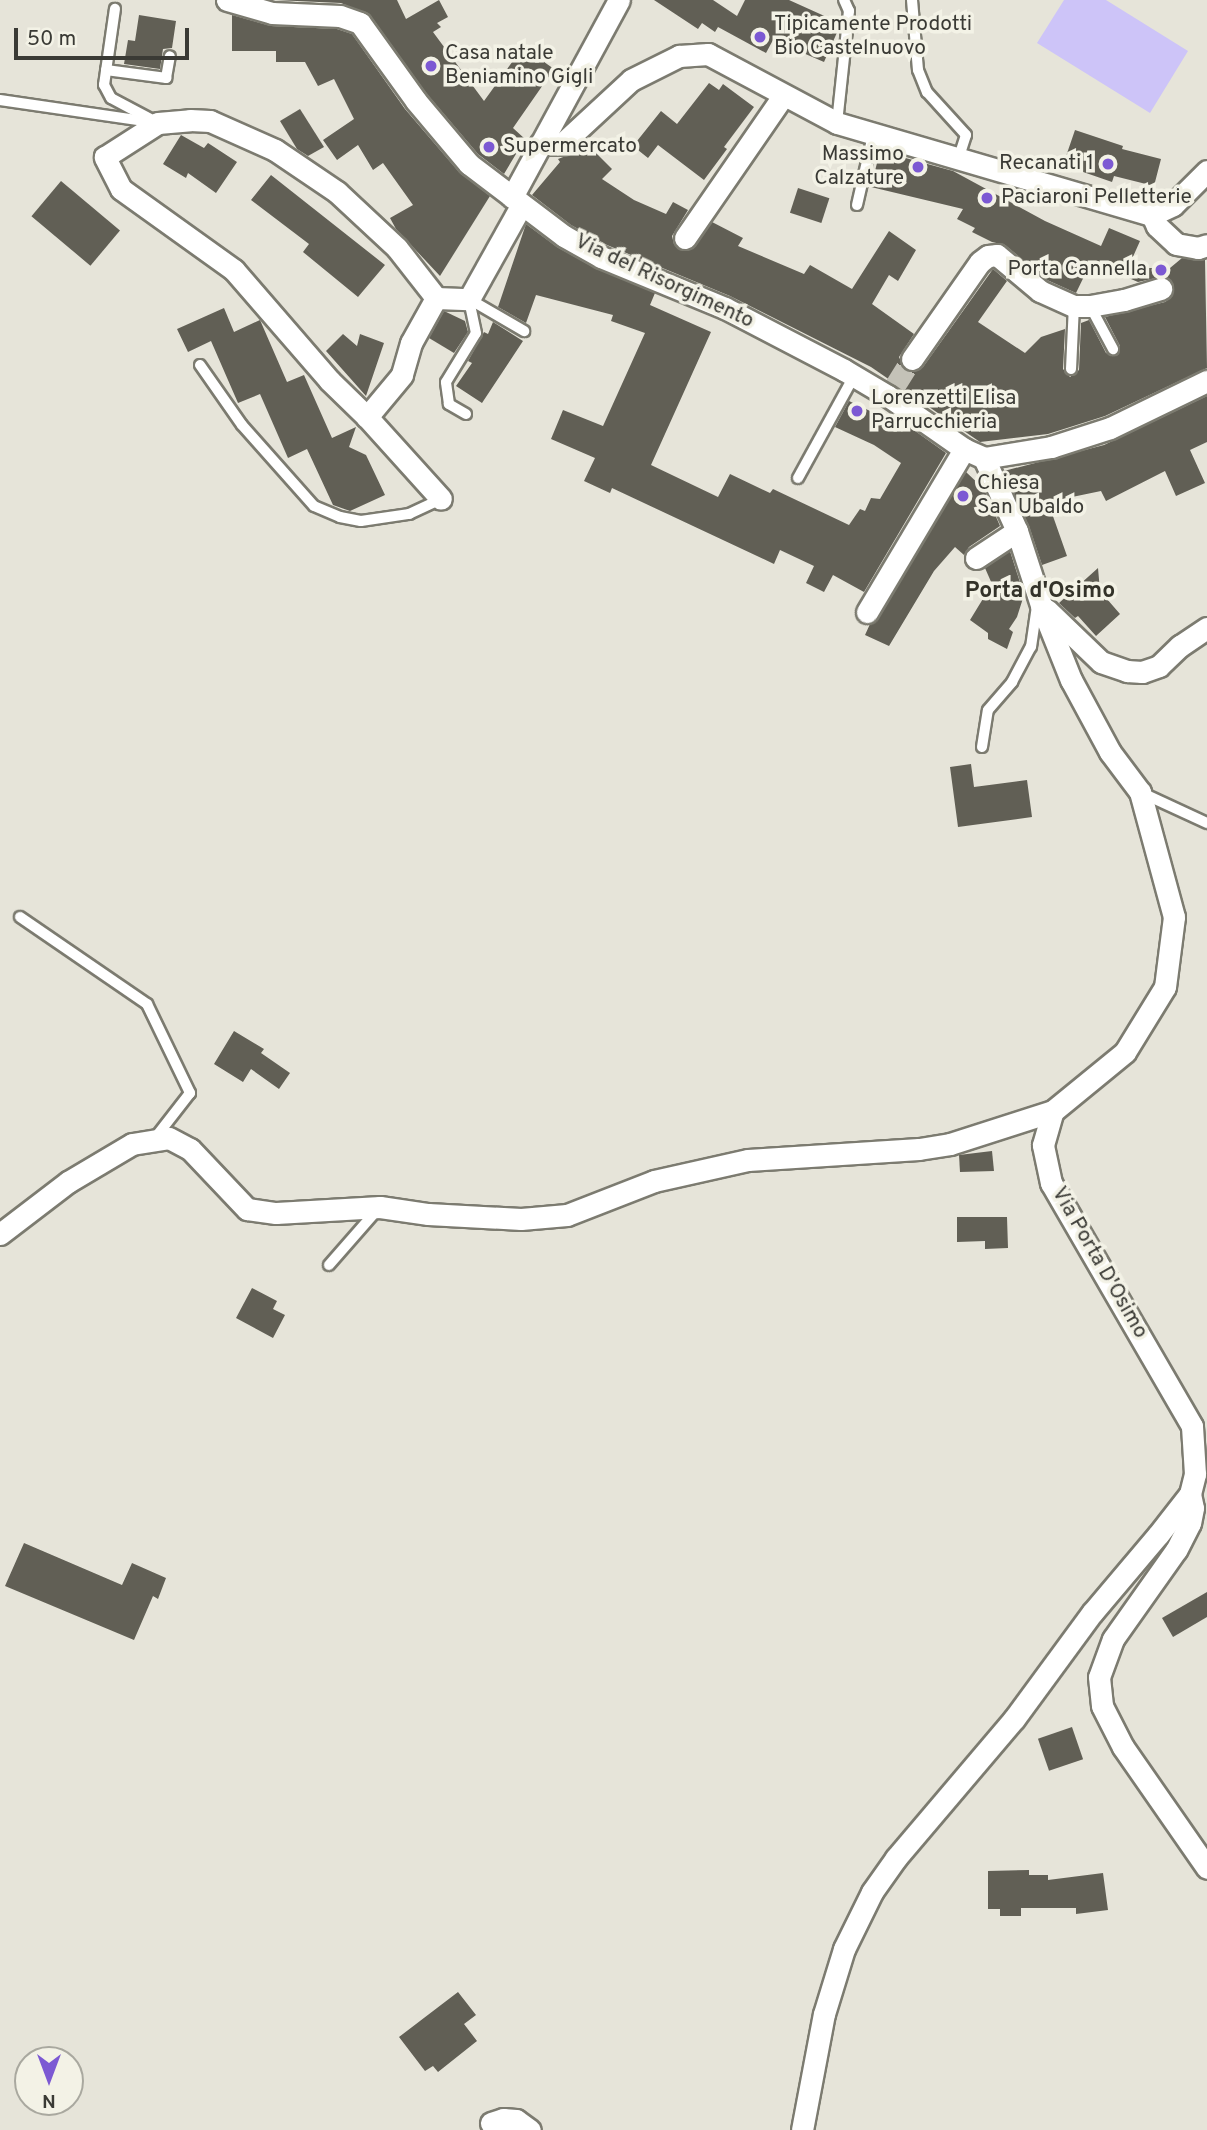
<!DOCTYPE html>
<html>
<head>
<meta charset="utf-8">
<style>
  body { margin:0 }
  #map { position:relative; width:1207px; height:2130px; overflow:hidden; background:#e6e4d9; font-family:Overpass,sans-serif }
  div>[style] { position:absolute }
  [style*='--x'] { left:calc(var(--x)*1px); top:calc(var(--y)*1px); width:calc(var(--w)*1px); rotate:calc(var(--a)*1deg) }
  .green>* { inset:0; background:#cdc4f8 }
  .building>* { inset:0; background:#615f55; transform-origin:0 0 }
  .minor-tunnel>* { height:21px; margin-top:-10.5px; transform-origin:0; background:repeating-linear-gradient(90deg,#c4c2b8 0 21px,transparent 0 31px) }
  .roads { filter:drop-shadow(2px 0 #7c7b70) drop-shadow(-2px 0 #7c7b70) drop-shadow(0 2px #7c7b70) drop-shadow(0 -2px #7c7b70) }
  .service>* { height:10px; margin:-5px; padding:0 5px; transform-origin:5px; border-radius:5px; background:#fff }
  .minor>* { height:21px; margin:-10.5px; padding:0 10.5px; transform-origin:10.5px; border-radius:10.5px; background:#fff }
  .dots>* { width:19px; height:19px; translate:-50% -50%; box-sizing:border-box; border:4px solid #f3f2e6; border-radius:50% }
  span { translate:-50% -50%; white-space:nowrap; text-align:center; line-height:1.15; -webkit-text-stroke:7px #f3f2e6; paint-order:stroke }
  .poi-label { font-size:21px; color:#3a3a35 }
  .left { translate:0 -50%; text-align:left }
  .right { translate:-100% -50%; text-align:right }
  .street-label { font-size:21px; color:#3a3a35 }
  .neighbourhood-label { font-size:23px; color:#333229; font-weight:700 }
  .north { position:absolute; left:14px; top:2046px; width:70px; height:70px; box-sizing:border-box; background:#f3f2e6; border:2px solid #a9a89f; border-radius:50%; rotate:180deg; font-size:19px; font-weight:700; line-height:28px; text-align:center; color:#3a3a35 }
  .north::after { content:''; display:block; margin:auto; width:24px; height:32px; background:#7c59d3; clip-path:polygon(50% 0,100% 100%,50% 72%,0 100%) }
  .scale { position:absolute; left:14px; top:28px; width:175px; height:32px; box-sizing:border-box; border:4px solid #3a3a35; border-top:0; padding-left:9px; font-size:21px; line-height:24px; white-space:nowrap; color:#3a3a35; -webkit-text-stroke:5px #f3f2e6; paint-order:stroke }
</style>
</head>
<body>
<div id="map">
  <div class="green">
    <div style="clip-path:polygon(1064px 0,1106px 0,1188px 51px,1150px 113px,1037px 43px)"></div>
  </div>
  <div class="building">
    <div style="clip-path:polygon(275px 0,397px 0,406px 19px,439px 0,448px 17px,437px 23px,441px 27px,433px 32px,484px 101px,523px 47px,554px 69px,513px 128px,525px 139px,504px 174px,478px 154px,426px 93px,370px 15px,341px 3px)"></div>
    <div style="clip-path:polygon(654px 0,713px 0,737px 16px,745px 0,789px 0,840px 23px,839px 28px,824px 62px,773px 40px,766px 53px,718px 27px,715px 32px,702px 23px,698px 29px)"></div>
    <div style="clip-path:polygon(139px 15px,176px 21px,172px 48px,163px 49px,160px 69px,124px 64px,128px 40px,135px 41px)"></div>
    <div style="clip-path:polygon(232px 15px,271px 26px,337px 29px,352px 34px,405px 109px,459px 172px,490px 196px,440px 276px,396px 229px,390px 218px,413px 205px,383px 163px,373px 170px,358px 145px,337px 160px,323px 140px,354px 119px,334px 79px,318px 86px,305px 62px,276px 62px,276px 51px,232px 51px)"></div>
    <div style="clip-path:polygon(709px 83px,719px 90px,723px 84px,754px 107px,724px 147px,727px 149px,704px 180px,658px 145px,648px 158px,633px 146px,661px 111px,677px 124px)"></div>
    <div style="clip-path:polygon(300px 109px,324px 147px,308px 156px,297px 149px,280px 121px)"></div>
    <div style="clip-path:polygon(1075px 130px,1123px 146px,1122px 149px,1161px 159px,1154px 186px,1114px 176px,1112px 182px,1063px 165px)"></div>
    <div style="clip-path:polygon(181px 135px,204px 148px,208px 143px,237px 162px,216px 193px,188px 173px,186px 178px,163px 164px)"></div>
    <div style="clip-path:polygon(584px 141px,612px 169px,602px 179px,634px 200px,666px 214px,673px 202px,688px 210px,672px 236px,674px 244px,683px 251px,695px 246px,712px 222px,743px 238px,738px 246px,804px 274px,810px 265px,852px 289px,889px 231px,916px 250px,898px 281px,889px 275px,872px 304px,914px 334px,899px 357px,905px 370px,917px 371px,923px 367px,993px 269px,1007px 281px,978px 322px,1025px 353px,1041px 337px,1065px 329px,1063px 369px,1070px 377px,1079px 370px,1081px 323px,1089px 320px,1106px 353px,1116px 356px,1120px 346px,1105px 317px,1165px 302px,1171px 297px,1174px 286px,1165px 276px,1138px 282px,1091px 262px,1076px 293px,1047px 280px,1005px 245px,992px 242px,972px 232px,975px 228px,957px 219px,963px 209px,871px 187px,880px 151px,953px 171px,1045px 221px,1101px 246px,1109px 228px,1140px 241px,1128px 268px,1170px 268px,1182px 258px,1205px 260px,1207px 368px,1105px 416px,1048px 434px,980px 442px,871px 367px,730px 296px,607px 245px,571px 225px,532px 195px,560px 162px,558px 159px,571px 154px)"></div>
    <div style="clip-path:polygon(271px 175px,385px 265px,358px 297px,303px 252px,309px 244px,251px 200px)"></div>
    <div style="left:61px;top:181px;width:77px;height:46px;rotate:40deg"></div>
    <div style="left:798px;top:188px;width:33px;height:26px;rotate:18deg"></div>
    <div style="clip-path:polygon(526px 224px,557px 247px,595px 268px,655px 293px,650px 305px,711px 332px,651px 465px,718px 497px,730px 474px,770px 493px,773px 489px,849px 525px,860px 509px,865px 511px,871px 498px,880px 499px,901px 463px,874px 445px,835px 427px,849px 401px,887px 419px,890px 413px,946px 453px,864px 592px,833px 575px,824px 592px,806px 583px,814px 566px,780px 550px,774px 564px,612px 488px,610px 493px,584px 481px,595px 458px,551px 439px,563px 410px,603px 426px,645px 333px,611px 321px,613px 315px,536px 295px,526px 323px,498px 307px)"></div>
    <div style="clip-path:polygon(224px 308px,234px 332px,260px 320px,287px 382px,304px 375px,332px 438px,356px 427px,349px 447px,366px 455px,385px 495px,350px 511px,333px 505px,307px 449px,288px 458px,260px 394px,238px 403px,211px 341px,188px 352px,177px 329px)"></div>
    <div style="clip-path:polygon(444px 311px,465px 321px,468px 332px,454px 353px,429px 338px)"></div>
    <div style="clip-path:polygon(493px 322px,523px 341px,482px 403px,456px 386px,472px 363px,468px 361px,484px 332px,488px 334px)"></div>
    <div style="clip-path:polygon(343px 334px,357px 346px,360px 334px,384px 343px,366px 396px,326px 351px)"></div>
    <div style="clip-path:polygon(1207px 396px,1207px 442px,1190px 450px,1205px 483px,1176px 496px,1165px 471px,1106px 501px,1101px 491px,1048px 502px,1067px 556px,1042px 565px,1029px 526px,1004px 471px,1104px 445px)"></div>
    <div style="clip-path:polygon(966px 472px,984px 489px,1000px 526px,969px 547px,964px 555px,955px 547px,934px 571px,889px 646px,865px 635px,870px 624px,878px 619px)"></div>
    <div style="clip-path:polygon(1010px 551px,1024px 595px,1017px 617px,1009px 629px,1013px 632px,1007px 649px,988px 639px,988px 633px,970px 620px,992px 584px,985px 568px)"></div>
    <div style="clip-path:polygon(1098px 568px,1100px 591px,1120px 614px,1096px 636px,1078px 616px,1075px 618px,1059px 603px)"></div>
    <div style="clip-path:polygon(971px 764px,974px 787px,1027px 780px,1032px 817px,958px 827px,950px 767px)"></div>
    <div style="clip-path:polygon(234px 1031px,264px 1049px,261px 1053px,290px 1073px,279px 1089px,251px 1069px,243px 1082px,214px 1064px)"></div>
    <div style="clip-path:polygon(992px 1151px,994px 1171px,960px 1172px,959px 1155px)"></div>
    <div style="clip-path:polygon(957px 1217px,1007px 1217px,1008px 1248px,985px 1249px,985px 1241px,957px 1242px)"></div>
    <div style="clip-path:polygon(252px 1288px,277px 1301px,273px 1309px,285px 1315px,273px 1338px,236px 1318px)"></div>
    <div style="clip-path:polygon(24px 1543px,122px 1585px,132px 1563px,166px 1578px,158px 1599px,153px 1596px,134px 1640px,5px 1586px)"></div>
    <div style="clip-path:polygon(1207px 1592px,1207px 1617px,1173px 1637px,1162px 1618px)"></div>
    <div style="left:1072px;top:1727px;width:34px;height:36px;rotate:71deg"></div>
    <div style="clip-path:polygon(1029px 1870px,1029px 1875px,1048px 1875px,1048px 1880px,1103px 1873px,1108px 1910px,1076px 1914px,1076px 1908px,1021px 1908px,1021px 1916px,1000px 1916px,1000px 1909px,988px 1909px,988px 1871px)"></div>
    <div style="clip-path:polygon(458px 1992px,476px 2015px,464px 2024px,477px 2041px,438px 2072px,433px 2066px,425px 2071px,399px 2037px)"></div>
  </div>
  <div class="minor-tunnel">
    <div style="--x:895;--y:386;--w:32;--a:-58"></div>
  </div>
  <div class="roads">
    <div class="service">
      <div style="--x:912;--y:0;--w:70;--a:85.1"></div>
      <div style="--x:918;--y:70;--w:24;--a:68"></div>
      <div style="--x:927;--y:92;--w:58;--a:47.8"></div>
      <div style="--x:966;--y:135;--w:22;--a:108"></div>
      <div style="--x:106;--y:70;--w:61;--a:7.6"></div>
      <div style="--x:166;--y:78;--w:22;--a:-80"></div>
      <div style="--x:0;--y:100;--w:160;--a:8.3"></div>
      <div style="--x:158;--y:123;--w:53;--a:-152"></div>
      <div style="--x:111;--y:98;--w:15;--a:-118"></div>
      <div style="--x:104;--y:85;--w:77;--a:-81.8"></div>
      <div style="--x:837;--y:123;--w:113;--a:-83.9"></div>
      <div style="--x:849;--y:11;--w:12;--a:-114"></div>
      <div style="--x:857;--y:205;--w:72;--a:-77.1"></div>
      <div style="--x:1090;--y:306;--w:49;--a:61.9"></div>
      <div style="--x:200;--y:365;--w:73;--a:55"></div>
      <div style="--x:242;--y:425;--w:108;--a:48.4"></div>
      <div style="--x:314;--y:506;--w:28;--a:23"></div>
      <div style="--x:340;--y:517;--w:21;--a:11"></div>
      <div style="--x:361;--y:521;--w:49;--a:-8.3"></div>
      <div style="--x:409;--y:514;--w:35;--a:-25"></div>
      <div style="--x:1071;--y:369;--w:63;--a:-87.3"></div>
      <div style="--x:466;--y:414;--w:20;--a:-150"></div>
      <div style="--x:449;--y:404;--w:22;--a:-98"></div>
      <div style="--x:446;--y:382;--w:57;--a:-58.5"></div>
      <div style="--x:476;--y:333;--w:35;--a:-102"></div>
      <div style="--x:469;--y:299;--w:64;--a:30.2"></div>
      <div style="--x:798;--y:478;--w:116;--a:-61.2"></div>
      <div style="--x:982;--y:747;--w:37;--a:-81"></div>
      <div style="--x:988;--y:710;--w:37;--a:-49"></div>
      <div style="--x:1012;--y:682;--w:40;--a:-62"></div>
      <div style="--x:1031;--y:647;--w:41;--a:-81.7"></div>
      <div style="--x:1142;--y:793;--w:72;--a:24.8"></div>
      <div style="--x:20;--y:917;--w:154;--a:34.4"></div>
      <div style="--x:147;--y:1004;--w:99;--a:64.2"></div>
      <div style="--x:190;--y:1093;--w:57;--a:127.9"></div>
      <div style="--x:329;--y:1265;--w:74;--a:-48.8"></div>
    </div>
    <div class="minor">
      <div style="--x:227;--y:0;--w:47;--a:16.1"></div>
      <div style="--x:272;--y:13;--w:68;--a:2.5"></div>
      <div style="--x:340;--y:16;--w:21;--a:19"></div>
      <div style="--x:360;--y:23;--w:96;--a:54.3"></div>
      <div style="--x:416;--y:101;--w:82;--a:49.9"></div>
      <div style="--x:469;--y:164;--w:119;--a:37.2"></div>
      <div style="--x:564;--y:236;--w:43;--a:29.6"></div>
      <div style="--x:601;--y:257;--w:134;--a:22.4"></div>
      <div style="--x:725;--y:308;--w:134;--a:27.5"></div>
      <div style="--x:844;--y:370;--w:51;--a:30.6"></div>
      <div style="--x:888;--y:396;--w:93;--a:34.9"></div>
      <div style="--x:964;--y:449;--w:22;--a:24"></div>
      <div style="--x:190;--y:120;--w:20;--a:3"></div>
      <div style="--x:210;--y:121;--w:71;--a:24"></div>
      <div style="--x:275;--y:150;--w:75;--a:34.1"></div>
      <div style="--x:337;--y:192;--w:82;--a:43"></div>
      <div style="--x:397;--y:248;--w:63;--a:52"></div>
      <div style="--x:436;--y:298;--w:51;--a:119.1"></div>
      <div style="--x:411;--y:343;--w:33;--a:106"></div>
      <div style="--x:402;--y:375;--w:55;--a:129.8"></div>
      <div style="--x:367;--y:417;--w:52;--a:-135.8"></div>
      <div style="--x:330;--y:381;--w:147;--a:-130.9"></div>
      <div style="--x:234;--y:270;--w:139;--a:-144.4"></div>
      <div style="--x:121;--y:189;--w:36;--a:-117"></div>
      <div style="--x:105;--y:157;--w:63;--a:-32.7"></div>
      <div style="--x:158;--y:123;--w:32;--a:-5"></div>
      <div style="--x:540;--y:144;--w:22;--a:0"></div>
      <div style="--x:562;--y:144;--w:94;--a:-42.8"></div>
      <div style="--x:631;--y:80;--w:54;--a:-26.6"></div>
      <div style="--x:679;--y:56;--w:29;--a:-4"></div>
      <div style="--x:708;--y:54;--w:146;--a:28.1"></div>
      <div style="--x:837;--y:123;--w:328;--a:16.3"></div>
      <div style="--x:512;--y:197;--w:224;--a:-61.5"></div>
      <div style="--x:1152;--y:215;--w:23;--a:-25"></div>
      <div style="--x:1173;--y:205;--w:48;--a:-45"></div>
      <div style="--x:1152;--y:215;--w:12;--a:66"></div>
      <div style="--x:1157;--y:226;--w:26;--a:43"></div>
      <div style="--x:1176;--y:244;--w:22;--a:10"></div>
      <div style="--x:1198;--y:248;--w:9;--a:-18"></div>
      <div style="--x:685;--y:238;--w:173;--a:-55.4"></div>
      <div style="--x:436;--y:298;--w:33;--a:2"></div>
      <div style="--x:469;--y:299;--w:107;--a:-60.8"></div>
      <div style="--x:912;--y:359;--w:118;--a:-55"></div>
      <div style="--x:980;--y:262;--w:10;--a:-37"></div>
      <div style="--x:988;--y:256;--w:9;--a:-6"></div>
      <div style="--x:997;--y:255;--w:56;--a:39.9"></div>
      <div style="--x:1040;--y:291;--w:37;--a:24"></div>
      <div style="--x:1074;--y:306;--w:16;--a:0"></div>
      <div style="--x:1090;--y:306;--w:35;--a:-10"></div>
      <div style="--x:1124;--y:300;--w:39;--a:-17"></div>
      <div style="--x:367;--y:417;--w:110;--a:47.9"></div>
      <div style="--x:984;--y:458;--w:68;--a:-9.3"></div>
      <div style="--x:1051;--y:447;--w:62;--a:-17.9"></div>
      <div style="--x:1110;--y:428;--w:108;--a:-25.9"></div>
      <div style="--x:976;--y:558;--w:49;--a:-33.4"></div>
      <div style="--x:1047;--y:610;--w:75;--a:43.9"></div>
      <div style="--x:1101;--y:662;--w:28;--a:19"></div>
      <div style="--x:1127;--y:671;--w:15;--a:4"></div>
      <div style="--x:1142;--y:672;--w:18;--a:-19"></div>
      <div style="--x:1159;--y:666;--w:29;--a:-44"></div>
      <div style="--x:1180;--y:646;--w:32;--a:-34"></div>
      <div style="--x:867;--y:612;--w:190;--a:-59.2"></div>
      <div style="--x:0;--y:1234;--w:86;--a:-37.4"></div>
      <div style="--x:68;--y:1182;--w:74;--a:-30.7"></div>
      <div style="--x:132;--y:1144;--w:37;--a:-9"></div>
      <div style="--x:169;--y:1138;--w:24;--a:28"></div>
      <div style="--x:190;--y:1149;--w:83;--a:46.5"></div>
      <div style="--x:247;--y:1209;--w:29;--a:8"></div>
      <div style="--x:276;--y:1213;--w:104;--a:-3.3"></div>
      <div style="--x:380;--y:1207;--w:49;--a:8.3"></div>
      <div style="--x:428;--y:1214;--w:93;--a:3.1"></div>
      <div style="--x:521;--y:1219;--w:46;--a:-5"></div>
      <div style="--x:567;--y:1215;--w:93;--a:-21.3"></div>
      <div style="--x:654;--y:1181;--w:96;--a:-12.6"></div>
      <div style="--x:748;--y:1160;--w:171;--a:-3.7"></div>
      <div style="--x:919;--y:1149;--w:31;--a:-9"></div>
      <div style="--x:950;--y:1144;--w:108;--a:-17.8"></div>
      <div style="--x:1190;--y:1494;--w:14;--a:78"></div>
      <div style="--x:1193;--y:1508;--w:15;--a:101"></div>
      <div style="--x:1190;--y:1523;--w:30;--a:117"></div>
      <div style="--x:1176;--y:1550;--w:109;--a:125.3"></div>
      <div style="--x:1113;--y:1639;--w:40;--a:110.2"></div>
      <div style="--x:1099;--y:1677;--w:29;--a:84"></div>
      <div style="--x:1102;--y:1706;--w:46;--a:62.9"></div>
      <div style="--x:1123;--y:1747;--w:147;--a:55.2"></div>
      <div style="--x:491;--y:2123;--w:13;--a:-18"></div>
      <div style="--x:503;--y:2119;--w:13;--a:4"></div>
      <div style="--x:516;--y:2120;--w:17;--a:36"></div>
      <div style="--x:802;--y:2130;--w:118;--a:-79.3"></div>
      <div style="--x:824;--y:2014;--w:68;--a:-72.9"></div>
      <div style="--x:844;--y:1949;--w:64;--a:-63.8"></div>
      <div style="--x:872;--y:1892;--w:42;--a:-54.8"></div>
      <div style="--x:896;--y:1858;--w:182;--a:-49.7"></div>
      <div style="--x:1014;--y:1719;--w:132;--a:-53.7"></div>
      <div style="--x:1092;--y:1613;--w:102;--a:-49.8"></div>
      <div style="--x:1158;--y:1535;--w:52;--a:-52"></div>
      <div style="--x:1190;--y:1494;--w:21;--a:-76"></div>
      <div style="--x:1195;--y:1474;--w:48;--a:-93.6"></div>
      <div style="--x:1192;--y:1426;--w:281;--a:-120.1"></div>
      <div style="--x:1051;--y:1183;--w:39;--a:-102"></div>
      <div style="--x:1043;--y:1145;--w:35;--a:-74"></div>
      <div style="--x:1053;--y:1111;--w:93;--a:-39.3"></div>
      <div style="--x:1125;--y:1052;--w:76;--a:-58.4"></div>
      <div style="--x:1165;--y:987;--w:71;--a:-82.7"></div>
      <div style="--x:1174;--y:917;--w:130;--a:-105.2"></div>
      <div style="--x:1140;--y:792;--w:50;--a:-126.9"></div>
      <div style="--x:1110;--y:752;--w:82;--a:-118.4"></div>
      <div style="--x:1071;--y:680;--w:81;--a:-111.8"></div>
      <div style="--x:1041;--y:605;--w:78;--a:-108"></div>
      <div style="--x:1017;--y:531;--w:80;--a:-114.3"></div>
    </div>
  </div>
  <div class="dots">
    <div style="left:760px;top:37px;background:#7c59d3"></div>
    <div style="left:431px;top:66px;background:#7c59d3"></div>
    <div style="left:489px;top:147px;background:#7c59d3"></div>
    <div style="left:1108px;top:164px;background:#7c59d3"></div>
    <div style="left:918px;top:167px;background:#7c59d3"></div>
    <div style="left:987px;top:198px;background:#7c59d3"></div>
    <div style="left:1161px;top:270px;background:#7c59d3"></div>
    <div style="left:857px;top:411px;background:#7c59d3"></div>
    <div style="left:963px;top:496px;background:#7c59d3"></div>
  </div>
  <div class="poi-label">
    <span class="left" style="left:774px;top:37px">Tipicamente Prodotti<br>Bio Castelnuovo</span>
    <span class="left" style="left:445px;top:66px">Casa natale<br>Beniamino Gigli</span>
    <span class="left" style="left:503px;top:147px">Supermercato</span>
    <span class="right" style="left:904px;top:167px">Massimo<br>Calzature</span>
    <span class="right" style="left:1094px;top:164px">Recanati 1</span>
    <span class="left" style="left:1001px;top:198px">Paciaroni Pelletterie</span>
    <span class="right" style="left:1147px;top:270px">Porta Cannella</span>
    <span class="left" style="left:871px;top:411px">Lorenzetti Elisa<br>Parrucchieria</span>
    <span class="left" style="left:977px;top:496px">Chiesa<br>San Ubaldo</span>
  </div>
  <div class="street-label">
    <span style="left:664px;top:282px;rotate:25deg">Via del Risorgimento</span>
    <span style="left:1099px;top:1263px;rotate:60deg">Via Porta D'Osimo</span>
  </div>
  <div class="neighbourhood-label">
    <span style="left:1040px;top:592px">Porta d'Osimo</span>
  </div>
  <div class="north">N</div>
  <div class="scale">50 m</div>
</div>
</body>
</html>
